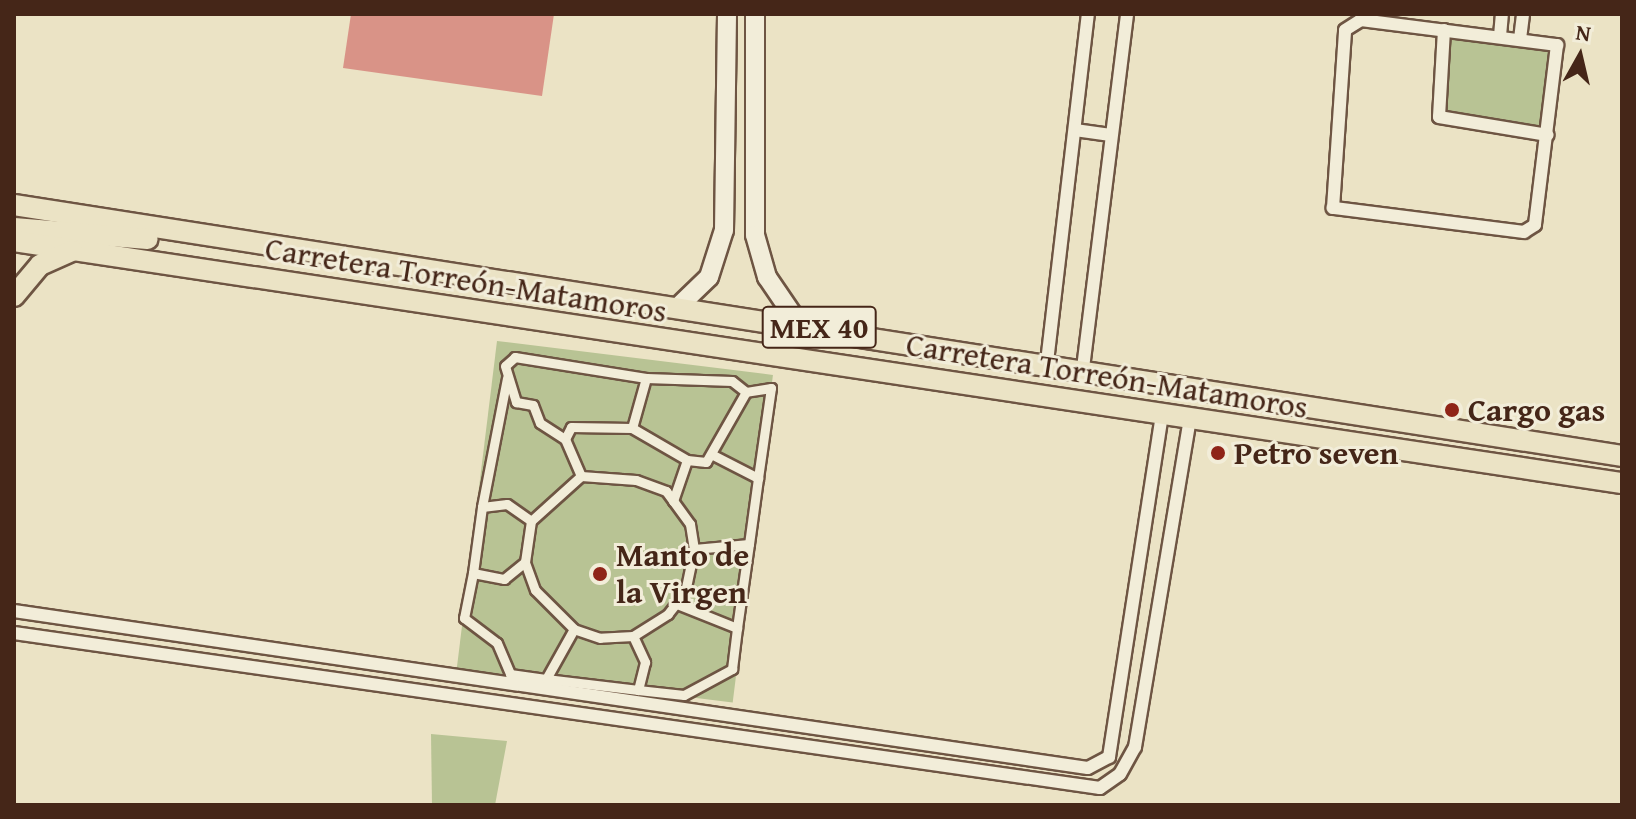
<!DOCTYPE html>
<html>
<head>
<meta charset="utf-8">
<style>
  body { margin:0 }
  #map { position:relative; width:1636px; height:819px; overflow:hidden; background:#ebe3c5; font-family:"Gentium Book Plus",serif }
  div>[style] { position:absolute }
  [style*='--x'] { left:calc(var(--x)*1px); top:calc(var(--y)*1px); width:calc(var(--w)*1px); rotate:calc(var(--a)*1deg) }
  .green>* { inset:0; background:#b8c394; transform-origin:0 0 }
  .building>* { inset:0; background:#d99387 }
  .roads { filter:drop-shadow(2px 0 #6e5543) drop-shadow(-2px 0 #6e5543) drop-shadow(0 2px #6e5543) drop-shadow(0 -2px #6e5543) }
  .pedestrian>* { height:9px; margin:-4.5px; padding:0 4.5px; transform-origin:4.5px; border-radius:4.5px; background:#f2edd9 }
  .minor>* { height:12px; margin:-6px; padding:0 6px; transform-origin:6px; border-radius:6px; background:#f2edd9 }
  .secondary>* { height:18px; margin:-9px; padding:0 9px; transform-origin:9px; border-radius:9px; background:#f2edd9 }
  .trunk>* { height:20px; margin:-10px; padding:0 10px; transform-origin:10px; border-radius:10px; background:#ebe3c5 }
  .dots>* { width:22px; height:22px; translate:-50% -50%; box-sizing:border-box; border:4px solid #f2edd9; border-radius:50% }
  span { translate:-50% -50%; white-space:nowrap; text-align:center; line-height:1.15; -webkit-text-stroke:6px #f2edd9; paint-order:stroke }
  .shield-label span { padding:2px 6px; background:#f2edd9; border:2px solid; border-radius:6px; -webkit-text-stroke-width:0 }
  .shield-label { font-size:30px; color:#452618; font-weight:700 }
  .street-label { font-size:32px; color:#452618 }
  .poi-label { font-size:32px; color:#452618; font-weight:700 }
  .left { translate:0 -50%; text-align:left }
  .frame { position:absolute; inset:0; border:16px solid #452618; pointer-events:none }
  .north { position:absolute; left:1540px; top:16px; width:80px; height:80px; -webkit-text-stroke:6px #f2edd9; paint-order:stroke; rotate:8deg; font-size:22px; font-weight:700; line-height:32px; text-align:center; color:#452618 }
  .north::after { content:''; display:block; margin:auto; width:28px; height:36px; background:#452618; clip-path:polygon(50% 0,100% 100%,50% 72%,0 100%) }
</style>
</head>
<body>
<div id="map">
  <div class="green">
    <div style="left:1445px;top:32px;width:111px;height:84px;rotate:7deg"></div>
    <div style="left:497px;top:341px;width:278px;height:330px;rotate:7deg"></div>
    <div style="clip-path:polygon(431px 734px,507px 741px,495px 805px,432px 805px)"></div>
  </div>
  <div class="building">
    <div style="clip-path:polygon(351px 14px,554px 14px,542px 96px,343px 68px)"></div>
  </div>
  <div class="roads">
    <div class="pedestrian">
      <div style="--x:507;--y:378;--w:131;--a:101"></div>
      <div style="--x:482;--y:507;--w:25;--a:-7"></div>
      <div style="--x:507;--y:504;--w:29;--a:35"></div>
      <div style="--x:632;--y:428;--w:64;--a:30.2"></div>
      <div style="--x:687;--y:460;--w:19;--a:6"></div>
      <div style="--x:706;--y:462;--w:81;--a:-60.3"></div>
      <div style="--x:746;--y:392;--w:18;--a:-142"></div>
      <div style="--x:732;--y:381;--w:86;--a:-178"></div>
      <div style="--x:565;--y:439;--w:13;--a:-63"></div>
      <div style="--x:571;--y:427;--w:61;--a:0.9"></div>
      <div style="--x:632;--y:428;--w:52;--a:-74.4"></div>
      <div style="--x:646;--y:378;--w:133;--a:-170.9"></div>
      <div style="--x:515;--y:357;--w:13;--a:138"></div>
      <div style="--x:505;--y:366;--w:38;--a:73"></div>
      <div style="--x:516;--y:402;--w:17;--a:10"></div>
      <div style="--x:533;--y:405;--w:19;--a:69"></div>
      <div style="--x:540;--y:423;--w:30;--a:33"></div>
      <div style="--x:565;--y:439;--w:40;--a:66.6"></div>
      <div style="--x:581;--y:476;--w:55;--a:4.2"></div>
      <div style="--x:636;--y:480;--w:32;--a:20"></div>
      <div style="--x:666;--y:491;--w:41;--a:54"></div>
      <div style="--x:690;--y:524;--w:25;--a:81"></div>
      <div style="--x:694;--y:549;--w:44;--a:101.8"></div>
      <div style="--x:685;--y:592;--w:28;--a:128"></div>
      <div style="--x:668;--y:614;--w:41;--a:147.8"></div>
      <div style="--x:633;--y:636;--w:33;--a:177"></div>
      <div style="--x:600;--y:638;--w:28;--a:-161"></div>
      <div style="--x:574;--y:629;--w:55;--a:-135"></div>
      <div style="--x:535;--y:590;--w:30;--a:-110"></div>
      <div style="--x:525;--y:562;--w:41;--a:-81.7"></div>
      <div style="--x:531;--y:521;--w:67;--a:-42"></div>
      <div style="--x:713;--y:455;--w:51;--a:27.1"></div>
      <div style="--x:758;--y:478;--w:91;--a:-81.8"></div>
      <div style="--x:771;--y:388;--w:25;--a:171"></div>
      <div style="--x:673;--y:501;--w:43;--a:-71.1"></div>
      <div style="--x:482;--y:507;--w:67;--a:97.8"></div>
      <div style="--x:473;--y:573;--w:32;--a:11"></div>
      <div style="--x:504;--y:579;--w:27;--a:-39"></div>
      <div style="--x:694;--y:549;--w:55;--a:-5.2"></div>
      <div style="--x:749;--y:544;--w:67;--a:-82.2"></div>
      <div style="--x:473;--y:573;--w:46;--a:101.3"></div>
      <div style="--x:464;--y:618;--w:41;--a:37.1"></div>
      <div style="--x:497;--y:643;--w:34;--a:67"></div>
      <div style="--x:510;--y:674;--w:36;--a:8"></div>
      <div style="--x:546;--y:679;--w:57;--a:-60.8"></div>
      <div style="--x:677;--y:604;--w:65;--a:21.8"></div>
      <div style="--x:737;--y:628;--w:85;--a:-81.9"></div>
      <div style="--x:633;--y:636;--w:29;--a:65"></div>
      <div style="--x:645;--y:662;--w:29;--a:104"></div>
      <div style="--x:638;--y:690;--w:46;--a:6.2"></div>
      <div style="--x:684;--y:695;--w:55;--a:-28.4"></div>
      <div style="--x:732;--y:669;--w:41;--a:-83"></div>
      <div style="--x:546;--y:679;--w:93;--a:6.8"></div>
    </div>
    <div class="minor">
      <div style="--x:1361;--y:20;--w:198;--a:7.3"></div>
      <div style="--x:1557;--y:45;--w:181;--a:97"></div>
      <div style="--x:1535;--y:225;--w:13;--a:148"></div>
      <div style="--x:1524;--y:232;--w:193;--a:-172.8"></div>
      <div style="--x:1333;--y:208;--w:178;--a:-86.1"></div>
      <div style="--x:1345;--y:30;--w:19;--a:-32"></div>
      <div style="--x:1444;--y:30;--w:87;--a:93.3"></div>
      <div style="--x:1439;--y:117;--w:110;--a:9.4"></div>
      <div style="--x:1500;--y:36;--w:22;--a:-85"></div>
      <div style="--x:1520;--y:39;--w:25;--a:-83"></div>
      <div style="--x:1075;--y:130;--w:36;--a:8"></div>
      <div style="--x:1047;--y:362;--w:350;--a:-83.3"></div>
      <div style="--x:1083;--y:368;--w:357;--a:-82.9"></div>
      <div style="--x:14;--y:611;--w:1085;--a:8.32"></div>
      <div style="--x:1088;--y:768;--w:24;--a:-28"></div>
      <div style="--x:1109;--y:757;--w:347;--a:-81.2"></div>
      <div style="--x:14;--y:633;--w:1097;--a:8.12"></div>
      <div style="--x:1100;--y:788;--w:24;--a:-35"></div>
      <div style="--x:1120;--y:774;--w:31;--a:-61"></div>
      <div style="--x:1135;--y:747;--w:333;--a:-80.5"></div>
    </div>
    <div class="secondary">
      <div style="--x:755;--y:14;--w:221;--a:90"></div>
      <div style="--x:755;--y:235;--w:44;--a:74.1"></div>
      <div style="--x:767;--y:277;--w:57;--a:55.8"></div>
      <div style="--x:680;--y:305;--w:40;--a:-44"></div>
      <div style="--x:709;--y:277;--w:49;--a:-72.3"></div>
      <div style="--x:724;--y:230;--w:216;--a:-89.2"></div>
    </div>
    <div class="trunk">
      <div style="--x:14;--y:205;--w:1627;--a:8.87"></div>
      <div style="--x:14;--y:228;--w:134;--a:4.7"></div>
      <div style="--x:14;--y:241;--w:1626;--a:8.56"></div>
      <div style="--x:14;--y:296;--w:40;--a:-50"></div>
      <div style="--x:40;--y:265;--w:35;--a:-24"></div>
    </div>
  </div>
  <div class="dots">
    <div style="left:1452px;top:410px;background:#8f2418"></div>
    <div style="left:1218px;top:453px;background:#8f2418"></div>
    <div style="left:600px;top:574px;background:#8f2418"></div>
  </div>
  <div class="shield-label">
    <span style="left:819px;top:327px">MEX 40</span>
  </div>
  <div class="street-label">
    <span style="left:466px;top:280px;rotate:9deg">Carretera Torreón-Matamoros</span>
    <span style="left:1107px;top:376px;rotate:9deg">Carretera Torreón-Matamoros</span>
  </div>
  <div class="poi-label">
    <span class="left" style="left:1468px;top:410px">Cargo gas</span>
    <span class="left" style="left:1234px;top:453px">Petro seven</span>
    <span class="left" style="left:616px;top:574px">Manto de<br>la Virgen</span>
  </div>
  <div class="frame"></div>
  <div class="north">N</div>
</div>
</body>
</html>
